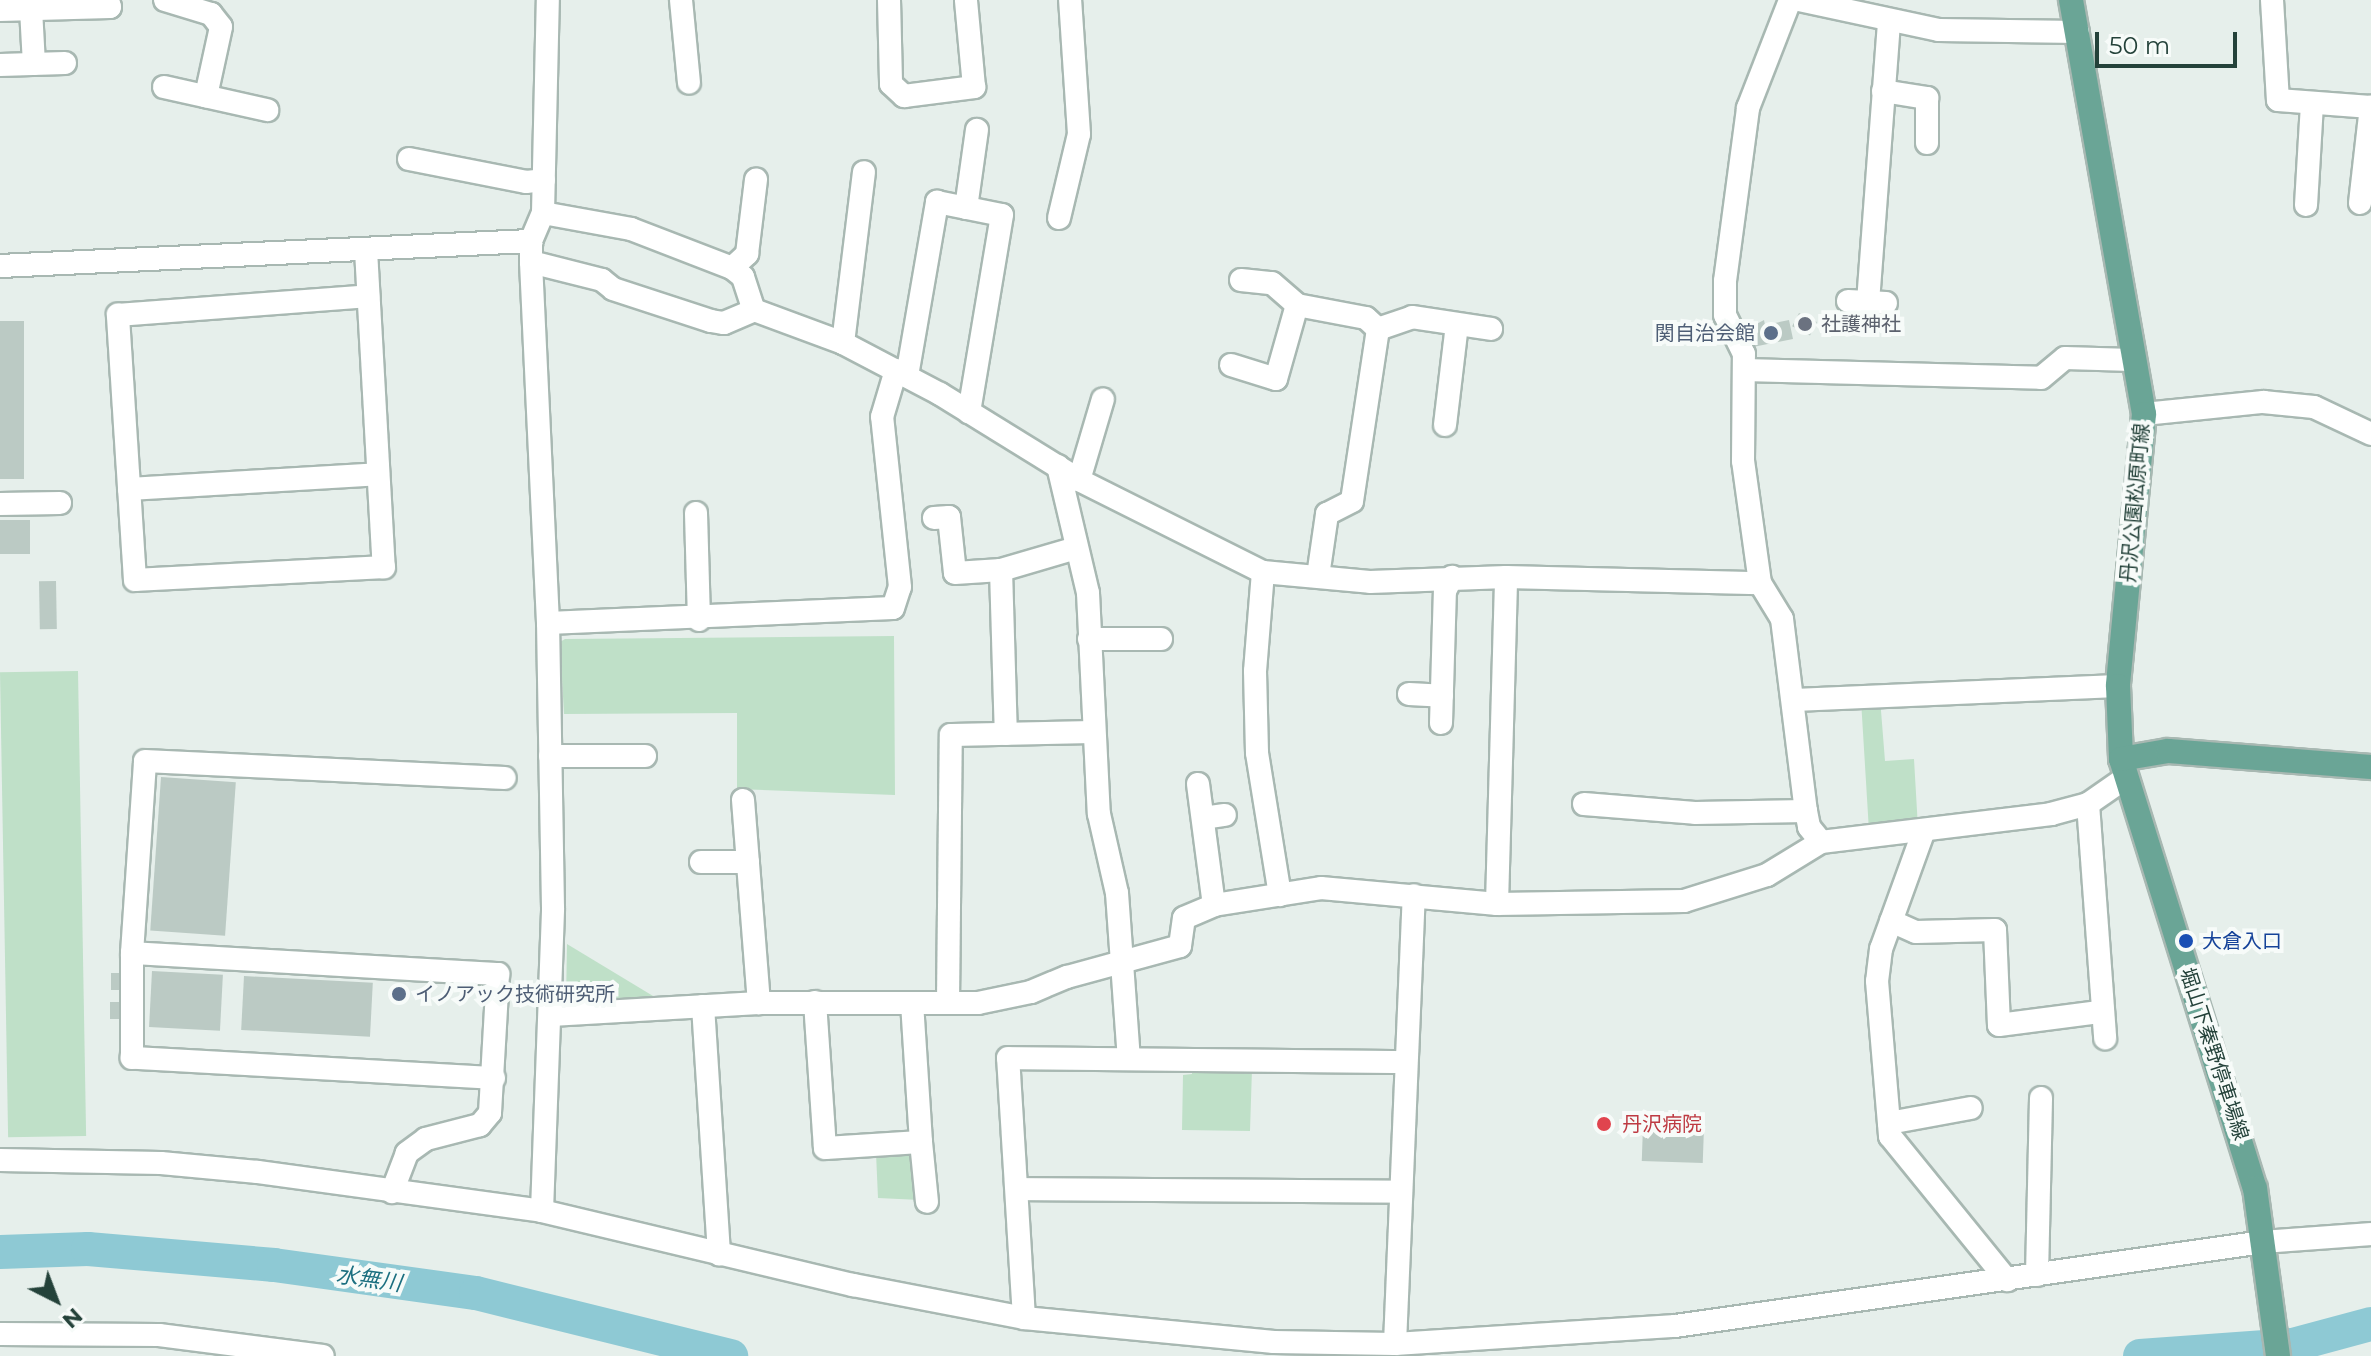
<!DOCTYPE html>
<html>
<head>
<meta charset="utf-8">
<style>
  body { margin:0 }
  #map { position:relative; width:2371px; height:1356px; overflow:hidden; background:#e6efeb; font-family:Montserrat,"Noto Sans JP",sans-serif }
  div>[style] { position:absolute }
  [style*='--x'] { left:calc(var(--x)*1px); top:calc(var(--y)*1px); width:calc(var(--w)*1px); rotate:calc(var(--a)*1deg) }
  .green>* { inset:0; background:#bfe0c8; transform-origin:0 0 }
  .river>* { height:34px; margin:-17px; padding:0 17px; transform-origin:17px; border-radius:17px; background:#8ec9d4 }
  .building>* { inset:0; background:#bbcac4; transform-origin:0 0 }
  .roads { filter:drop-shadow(2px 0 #a8b8b2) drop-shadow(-2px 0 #a8b8b2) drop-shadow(0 2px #a8b8b2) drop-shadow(0 -2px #a8b8b2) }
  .minor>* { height:22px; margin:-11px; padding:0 11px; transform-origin:11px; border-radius:11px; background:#fff }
  .major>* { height:24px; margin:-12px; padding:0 12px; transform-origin:12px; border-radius:12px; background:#6aa596 }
  .dots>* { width:22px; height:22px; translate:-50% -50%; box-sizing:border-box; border:4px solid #f7fbf9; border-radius:50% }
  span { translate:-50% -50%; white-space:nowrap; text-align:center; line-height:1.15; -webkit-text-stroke:8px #f7fbf9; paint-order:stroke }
  .worship-label { font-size:20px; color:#5b616d }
  .left { translate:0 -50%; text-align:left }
  .service-label { font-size:20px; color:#4e5e75 }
  .right { translate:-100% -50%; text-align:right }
  .street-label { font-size:20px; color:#24423a }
  .transit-label { font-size:20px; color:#164399 }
  .health-label { font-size:20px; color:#be3a42 }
  .water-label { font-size:22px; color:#1c6f80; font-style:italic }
  .north { position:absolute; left:16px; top:1260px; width:80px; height:80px; -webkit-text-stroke:6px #f7fbf9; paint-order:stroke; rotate:138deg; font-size:22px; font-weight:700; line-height:32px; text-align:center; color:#24423a }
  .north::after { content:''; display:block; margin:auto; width:28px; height:36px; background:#24423a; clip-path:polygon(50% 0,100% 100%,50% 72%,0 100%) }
  .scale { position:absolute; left:2095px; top:32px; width:142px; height:36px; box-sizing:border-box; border:4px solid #24423a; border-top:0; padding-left:10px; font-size:24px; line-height:28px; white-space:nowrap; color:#24423a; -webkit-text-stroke:6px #f7fbf9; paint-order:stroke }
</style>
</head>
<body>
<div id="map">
  <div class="green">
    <div style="clip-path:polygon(894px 636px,895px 795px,737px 789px,737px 713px,564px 714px,560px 642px,565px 639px)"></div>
    <div style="left:78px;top:671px;width:465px;height:78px;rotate:89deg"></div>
    <div style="clip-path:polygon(1880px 698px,1885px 761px,1914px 759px,1918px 828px,1869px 831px,1861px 700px)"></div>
    <div style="clip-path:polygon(567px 944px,663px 1002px,572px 1006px,566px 1001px)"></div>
    <div style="clip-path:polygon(1192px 1068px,1252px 1069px,1250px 1131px,1182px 1130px,1183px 1075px,1192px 1074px)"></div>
    <div style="clip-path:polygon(909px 1149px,917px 1157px,920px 1200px,878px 1198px,876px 1153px)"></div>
  </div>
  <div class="river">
    <div style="--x:0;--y:1252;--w:88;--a:-2"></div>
    <div style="--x:88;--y:1249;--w:187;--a:4.9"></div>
    <div style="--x:274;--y:1265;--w:204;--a:7.9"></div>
    <div style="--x:476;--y:1293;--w:263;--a:13.9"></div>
    <div style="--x:2140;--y:1356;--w:153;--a:-4.1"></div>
    <div style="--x:2293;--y:1345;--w:81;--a:-15.1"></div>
  </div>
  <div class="building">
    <div style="left:1799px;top:313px;width:20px;height:15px;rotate:27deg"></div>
    <div style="clip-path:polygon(1764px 320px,1765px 325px,1789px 320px,1793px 339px,1753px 347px,1749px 328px)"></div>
    <div style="left:0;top:321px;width:24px;height:158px"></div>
    <div style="left:0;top:520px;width:30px;height:34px"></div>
    <div style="left:56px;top:581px;width:48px;height:17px;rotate:89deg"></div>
    <div style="left:161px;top:777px;width:75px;height:154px;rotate:4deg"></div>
    <div style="left:152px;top:971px;width:71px;height:56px;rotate:3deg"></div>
    <div style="left:111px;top:973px;width:13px;height:17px"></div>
    <div style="left:244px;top:976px;width:129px;height:54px;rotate:3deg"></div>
    <div style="left:110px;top:1002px;width:14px;height:17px"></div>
    <div style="left:1643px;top:1126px;width:61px;height:35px;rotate:2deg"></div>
  </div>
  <div class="roads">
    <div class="minor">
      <div style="--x:165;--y:0;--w:48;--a:16.9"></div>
      <div style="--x:211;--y:14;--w:16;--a:52"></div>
      <div style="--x:221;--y:27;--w:71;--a:102.3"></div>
      <div style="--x:681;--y:0;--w:83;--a:84.5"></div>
      <div style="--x:889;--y:0;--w:84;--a:88.6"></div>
      <div style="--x:891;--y:84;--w:18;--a:43"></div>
      <div style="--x:904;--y:96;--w:71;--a:-7.3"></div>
      <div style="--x:974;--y:87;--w:87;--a:-95.3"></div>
      <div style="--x:1799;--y:0;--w:143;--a:12.1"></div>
      <div style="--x:1939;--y:30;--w:139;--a:0.8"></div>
      <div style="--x:2272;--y:0;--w:100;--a:86.6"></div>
      <div style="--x:2278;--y:100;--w:93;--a:4.3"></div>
      <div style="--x:31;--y:9;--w:55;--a:86.9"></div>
      <div style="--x:0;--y:10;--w:110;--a:-1.6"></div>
      <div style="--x:110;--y:7;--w:7;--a:-106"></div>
      <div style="--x:0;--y:65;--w:65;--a:-1.8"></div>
      <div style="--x:164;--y:87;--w:106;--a:12.6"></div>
      <div style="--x:1883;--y:91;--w:45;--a:9"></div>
      <div style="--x:1927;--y:98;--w:45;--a:90"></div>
      <div style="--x:409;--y:159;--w:119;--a:11.1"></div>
      <div style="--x:526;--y:182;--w:18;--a:-6"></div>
      <div style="--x:2360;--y:203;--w:97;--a:-83.5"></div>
      <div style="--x:2306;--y:205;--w:102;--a:-86.6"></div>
      <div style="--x:966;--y:208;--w:79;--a:-82"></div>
      <div style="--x:543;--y:213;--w:89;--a:10.3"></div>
      <div style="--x:631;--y:229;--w:108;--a:21.1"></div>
      <div style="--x:732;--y:268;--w:14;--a:39"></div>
      <div style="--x:743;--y:277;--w:35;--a:72"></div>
      <div style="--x:1059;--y:218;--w:86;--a:-76.6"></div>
      <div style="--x:1079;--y:134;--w:134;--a:-93.8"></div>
      <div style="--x:366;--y:250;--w:318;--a:86.8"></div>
      <div style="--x:384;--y:567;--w:249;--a:177"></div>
      <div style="--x:135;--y:580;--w:266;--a:-93.7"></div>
      <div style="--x:118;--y:315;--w:251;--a:-4.3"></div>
      <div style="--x:531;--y:262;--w:73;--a:14.2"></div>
      <div style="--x:602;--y:280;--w:14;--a:39"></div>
      <div style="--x:613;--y:289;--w:103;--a:18.1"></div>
      <div style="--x:711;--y:321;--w:13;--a:9"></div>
      <div style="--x:724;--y:323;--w:33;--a:-23"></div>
      <div style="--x:754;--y:310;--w:95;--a:20.3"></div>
      <div style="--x:843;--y:343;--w:110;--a:27.7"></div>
      <div style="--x:940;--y:394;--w:163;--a:31.7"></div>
      <div style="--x:1079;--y:480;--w:206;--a:26.6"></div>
      <div style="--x:1263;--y:572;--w:107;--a:5.3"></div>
      <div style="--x:1370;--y:582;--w:136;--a:-2.1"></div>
      <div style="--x:1506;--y:577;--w:254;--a:1.4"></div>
      <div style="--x:1760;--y:583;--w:42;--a:58.6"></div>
      <div style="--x:1782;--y:619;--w:193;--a:82.9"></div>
      <div style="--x:1806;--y:811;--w:16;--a:79"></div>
      <div style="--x:1809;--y:827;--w:19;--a:51"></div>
      <div style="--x:0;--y:266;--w:532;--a:-2.7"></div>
      <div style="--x:732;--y:268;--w:21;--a:-43"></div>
      <div style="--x:747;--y:254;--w:75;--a:-83.1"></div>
      <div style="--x:1241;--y:280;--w:31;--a:6"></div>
      <div style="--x:1272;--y:283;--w:33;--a:41"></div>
      <div style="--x:1297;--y:305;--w:70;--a:10.7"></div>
      <div style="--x:1366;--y:318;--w:16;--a:43"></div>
      <div style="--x:1848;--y:301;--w:38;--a:3"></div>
      <div style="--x:1868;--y:302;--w:282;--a:-85.7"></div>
      <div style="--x:1378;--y:329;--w:36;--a:-19"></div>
      <div style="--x:1412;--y:317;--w:80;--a:8.6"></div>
      <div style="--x:843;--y:343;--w:172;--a:-83"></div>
      <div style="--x:1231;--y:365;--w:47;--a:17.3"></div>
      <div style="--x:1276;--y:379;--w:77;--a:-74.2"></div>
      <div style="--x:1744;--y:370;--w:297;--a:1.5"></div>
      <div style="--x:2041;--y:378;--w:31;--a:-40"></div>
      <div style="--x:2065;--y:358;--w:67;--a:1.7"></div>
      <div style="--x:907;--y:376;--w:177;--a:-80.2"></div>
      <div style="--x:937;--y:202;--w:66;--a:11.3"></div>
      <div style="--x:1002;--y:215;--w:200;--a:99.5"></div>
      <div style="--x:2144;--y:414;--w:120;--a:-5.8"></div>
      <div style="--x:2263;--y:402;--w:51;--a:5.6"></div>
      <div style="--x:2314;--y:407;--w:63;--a:25.3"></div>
      <div style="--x:1445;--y:425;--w:101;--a:-83.2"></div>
      <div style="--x:1058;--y:466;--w:130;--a:76.7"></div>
      <div style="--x:1088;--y:593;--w:221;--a:87.2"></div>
      <div style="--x:1099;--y:814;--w:81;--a:77.2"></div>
      <div style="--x:1117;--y:893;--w:166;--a:85.9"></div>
      <div style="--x:1079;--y:480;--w:84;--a:-73.5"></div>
      <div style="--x:129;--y:489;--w:249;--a:-3.4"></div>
      <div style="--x:0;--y:504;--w:60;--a:-1"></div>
      <div style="--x:696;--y:513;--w:107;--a:88.4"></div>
      <div style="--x:934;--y:518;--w:15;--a:-4"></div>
      <div style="--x:949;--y:517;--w:56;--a:83.9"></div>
      <div style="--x:955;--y:573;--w:46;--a:-3.7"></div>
      <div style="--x:1001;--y:570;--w:78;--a:-16.3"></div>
      <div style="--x:1001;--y:570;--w:164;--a:88.3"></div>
      <div style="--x:1263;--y:572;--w:99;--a:94.6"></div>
      <div style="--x:1255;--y:671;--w:82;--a:88.6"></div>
      <div style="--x:1257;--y:753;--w:144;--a:80.8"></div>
      <div style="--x:1318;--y:576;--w:63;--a:-81.7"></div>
      <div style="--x:1327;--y:514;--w:28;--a:-27"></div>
      <div style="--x:1352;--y:501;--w:174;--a:-81.4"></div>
      <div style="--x:1760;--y:583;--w:123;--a:-97.9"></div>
      <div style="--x:1743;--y:461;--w:107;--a:-89.5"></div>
      <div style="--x:1744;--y:354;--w:43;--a:-116"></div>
      <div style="--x:1725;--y:315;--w:34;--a:-90"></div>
      <div style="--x:1725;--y:281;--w:175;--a:-82.4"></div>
      <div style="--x:1748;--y:108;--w:116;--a:-68.7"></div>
      <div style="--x:548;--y:623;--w:345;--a:-2.5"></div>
      <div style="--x:893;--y:608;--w:22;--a:-72"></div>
      <div style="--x:900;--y:587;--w:171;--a:-96"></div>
      <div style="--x:882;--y:417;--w:49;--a:-73.4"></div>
      <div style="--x:1089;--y:639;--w:72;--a:0"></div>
      <div style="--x:1409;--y:694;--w:33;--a:3"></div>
      <div style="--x:1794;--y:700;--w:324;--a:-2.5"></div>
      <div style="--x:1441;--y:723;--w:132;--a:-88.3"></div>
      <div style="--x:1445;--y:591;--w:16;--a:-63"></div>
      <div style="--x:550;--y:756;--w:95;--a:0"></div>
      <div style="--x:1198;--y:784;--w:122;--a:82.5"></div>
      <div style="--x:743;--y:800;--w:204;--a:85.5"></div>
      <div style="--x:1584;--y:804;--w:111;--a:4.6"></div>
      <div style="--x:1695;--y:813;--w:111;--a:-1"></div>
      <div style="--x:2088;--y:804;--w:235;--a:85.8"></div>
      <div style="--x:1203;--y:818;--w:22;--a:-8"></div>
      <div style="--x:1923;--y:833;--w:123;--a:109.9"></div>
      <div style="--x:1881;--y:949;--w:32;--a:97"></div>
      <div style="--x:1877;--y:981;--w:156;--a:85.2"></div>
      <div style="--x:1890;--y:1136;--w:186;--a:50.9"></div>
      <div style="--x:701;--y:862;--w:47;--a:0"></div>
      <div style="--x:1497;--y:904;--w:327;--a:-88.4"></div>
      <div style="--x:1891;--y:921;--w:27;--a:24"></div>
      <div style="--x:1916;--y:932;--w:79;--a:-1.5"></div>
      <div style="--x:1995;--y:930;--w:95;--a:87.6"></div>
      <div style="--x:1999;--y:1025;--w:101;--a:-7.4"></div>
      <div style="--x:132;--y:953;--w:367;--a:3.3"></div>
      <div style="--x:498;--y:974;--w:139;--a:93.3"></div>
      <div style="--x:490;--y:1113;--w:16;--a:130"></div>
      <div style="--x:480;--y:1125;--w:56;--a:165.5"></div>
      <div style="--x:426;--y:1139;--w:24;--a:144"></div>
      <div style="--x:407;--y:1153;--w:42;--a:111"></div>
      <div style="--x:815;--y:1002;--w:146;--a:86.1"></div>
      <div style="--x:825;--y:1148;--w:96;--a:-3.6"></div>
      <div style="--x:921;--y:1142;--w:138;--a:-93.7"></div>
      <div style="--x:948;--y:1002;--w:267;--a:-89.4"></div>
      <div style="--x:951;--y:735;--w:142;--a:-1.2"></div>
      <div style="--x:703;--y:1006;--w:249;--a:86.3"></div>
      <div style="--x:551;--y:1015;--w:208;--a:-3.3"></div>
      <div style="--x:759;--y:1003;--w:219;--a:0"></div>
      <div style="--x:978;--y:1003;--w:54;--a:-11.7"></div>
      <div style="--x:1031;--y:992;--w:39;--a:-23"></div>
      <div style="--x:1067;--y:977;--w:117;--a:-15.3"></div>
      <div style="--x:1180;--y:946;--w:28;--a:-82"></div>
      <div style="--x:1184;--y:918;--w:33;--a:-23"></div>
      <div style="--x:1214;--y:905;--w:108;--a:-9"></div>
      <div style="--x:1321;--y:888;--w:177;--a:5.2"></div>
      <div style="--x:1497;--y:904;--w:187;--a:-0.9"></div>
      <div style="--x:1684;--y:901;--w:87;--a:-17.4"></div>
      <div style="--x:1767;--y:875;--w:63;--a:-31.4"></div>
      <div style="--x:1821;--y:842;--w:232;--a:-6.9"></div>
      <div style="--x:2051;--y:814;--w:38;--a:-15"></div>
      <div style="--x:2088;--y:804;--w:44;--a:-34.8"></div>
      <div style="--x:494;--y:1078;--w:363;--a:-176.8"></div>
      <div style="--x:132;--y:1058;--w:105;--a:-90"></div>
      <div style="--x:132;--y:953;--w:192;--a:-86.1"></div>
      <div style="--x:145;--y:761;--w:360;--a:2.7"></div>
      <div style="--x:1889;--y:1123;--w:83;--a:-10.4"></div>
      <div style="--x:921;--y:1142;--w:60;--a:84.3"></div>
      <div style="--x:0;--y:1160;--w:161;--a:1.1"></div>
      <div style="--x:161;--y:1163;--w:97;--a:5.3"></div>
      <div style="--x:258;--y:1172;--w:287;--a:7.8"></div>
      <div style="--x:542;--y:1211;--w:320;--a:13.4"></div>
      <div style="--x:853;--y:1285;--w:174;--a:10.9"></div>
      <div style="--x:1024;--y:1318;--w:251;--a:5.5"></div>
      <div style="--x:1274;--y:1342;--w:121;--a:0.9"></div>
      <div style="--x:1395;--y:1344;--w:281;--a:-3.7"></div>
      <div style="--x:1675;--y:1326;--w:594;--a:-8.13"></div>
      <div style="--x:2263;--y:1242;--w:108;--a:-4.2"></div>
      <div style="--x:1017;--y:1189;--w:383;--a:0.4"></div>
      <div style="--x:542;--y:1211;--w:303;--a:-87.9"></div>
      <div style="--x:553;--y:908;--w:285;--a:-91"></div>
      <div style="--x:548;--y:623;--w:361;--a:-92.7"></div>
      <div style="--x:531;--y:262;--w:21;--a:-90"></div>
      <div style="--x:531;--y:241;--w:30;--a:-67"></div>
      <div style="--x:543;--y:213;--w:213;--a:-88.7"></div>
      <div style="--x:2037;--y:1275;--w:177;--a:-88.7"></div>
      <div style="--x:1024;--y:1318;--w:260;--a:-93.5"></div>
      <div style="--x:1008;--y:1058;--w:398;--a:0.6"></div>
      <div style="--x:0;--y:1334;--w:159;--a:0.4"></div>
      <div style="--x:159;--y:1335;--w:165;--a:7.3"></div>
      <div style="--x:1395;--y:1344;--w:449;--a:-87.6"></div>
    </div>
    <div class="major">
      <div style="--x:2071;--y:0;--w:420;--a:80"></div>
      <div style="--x:2144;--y:414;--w:273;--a:95.5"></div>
      <div style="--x:2118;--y:686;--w:73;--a:87.6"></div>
      <div style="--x:2121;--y:759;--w:449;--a:72.7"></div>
      <div style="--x:2255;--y:1188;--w:170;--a:82.2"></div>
      <div style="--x:2121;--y:759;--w:48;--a:-9.7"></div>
      <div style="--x:2168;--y:751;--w:204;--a:4.5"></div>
    </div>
  </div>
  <div class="dots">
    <div style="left:1805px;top:324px;background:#6b7280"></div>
    <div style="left:1771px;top:333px;background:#5c6f8a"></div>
    <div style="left:2186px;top:941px;background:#1a4fb4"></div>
    <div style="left:399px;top:994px;background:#5c6f8a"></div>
    <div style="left:1604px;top:1124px;background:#e0444e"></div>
  </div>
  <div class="worship-label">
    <span class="left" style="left:1821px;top:324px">社護神社</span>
  </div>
  <div class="service-label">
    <span class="right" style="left:1755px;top:333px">関自治会館</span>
    <span class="left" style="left:415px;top:994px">イノアック技術研究所</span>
  </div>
  <div class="street-label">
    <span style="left:2135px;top:503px;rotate:-85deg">丹沢公園松原町線</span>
    <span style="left:2214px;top:1054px;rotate:72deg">堀山下秦野停車場線</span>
  </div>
  <div class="transit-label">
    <span class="left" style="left:2202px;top:941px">大倉入口</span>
  </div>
  <div class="health-label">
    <span class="left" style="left:1622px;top:1124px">丹沢病院</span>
  </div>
  <div class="water-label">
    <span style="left:369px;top:1279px;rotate:8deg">水無川</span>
  </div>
  <div class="north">N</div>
  <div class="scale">50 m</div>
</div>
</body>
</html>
